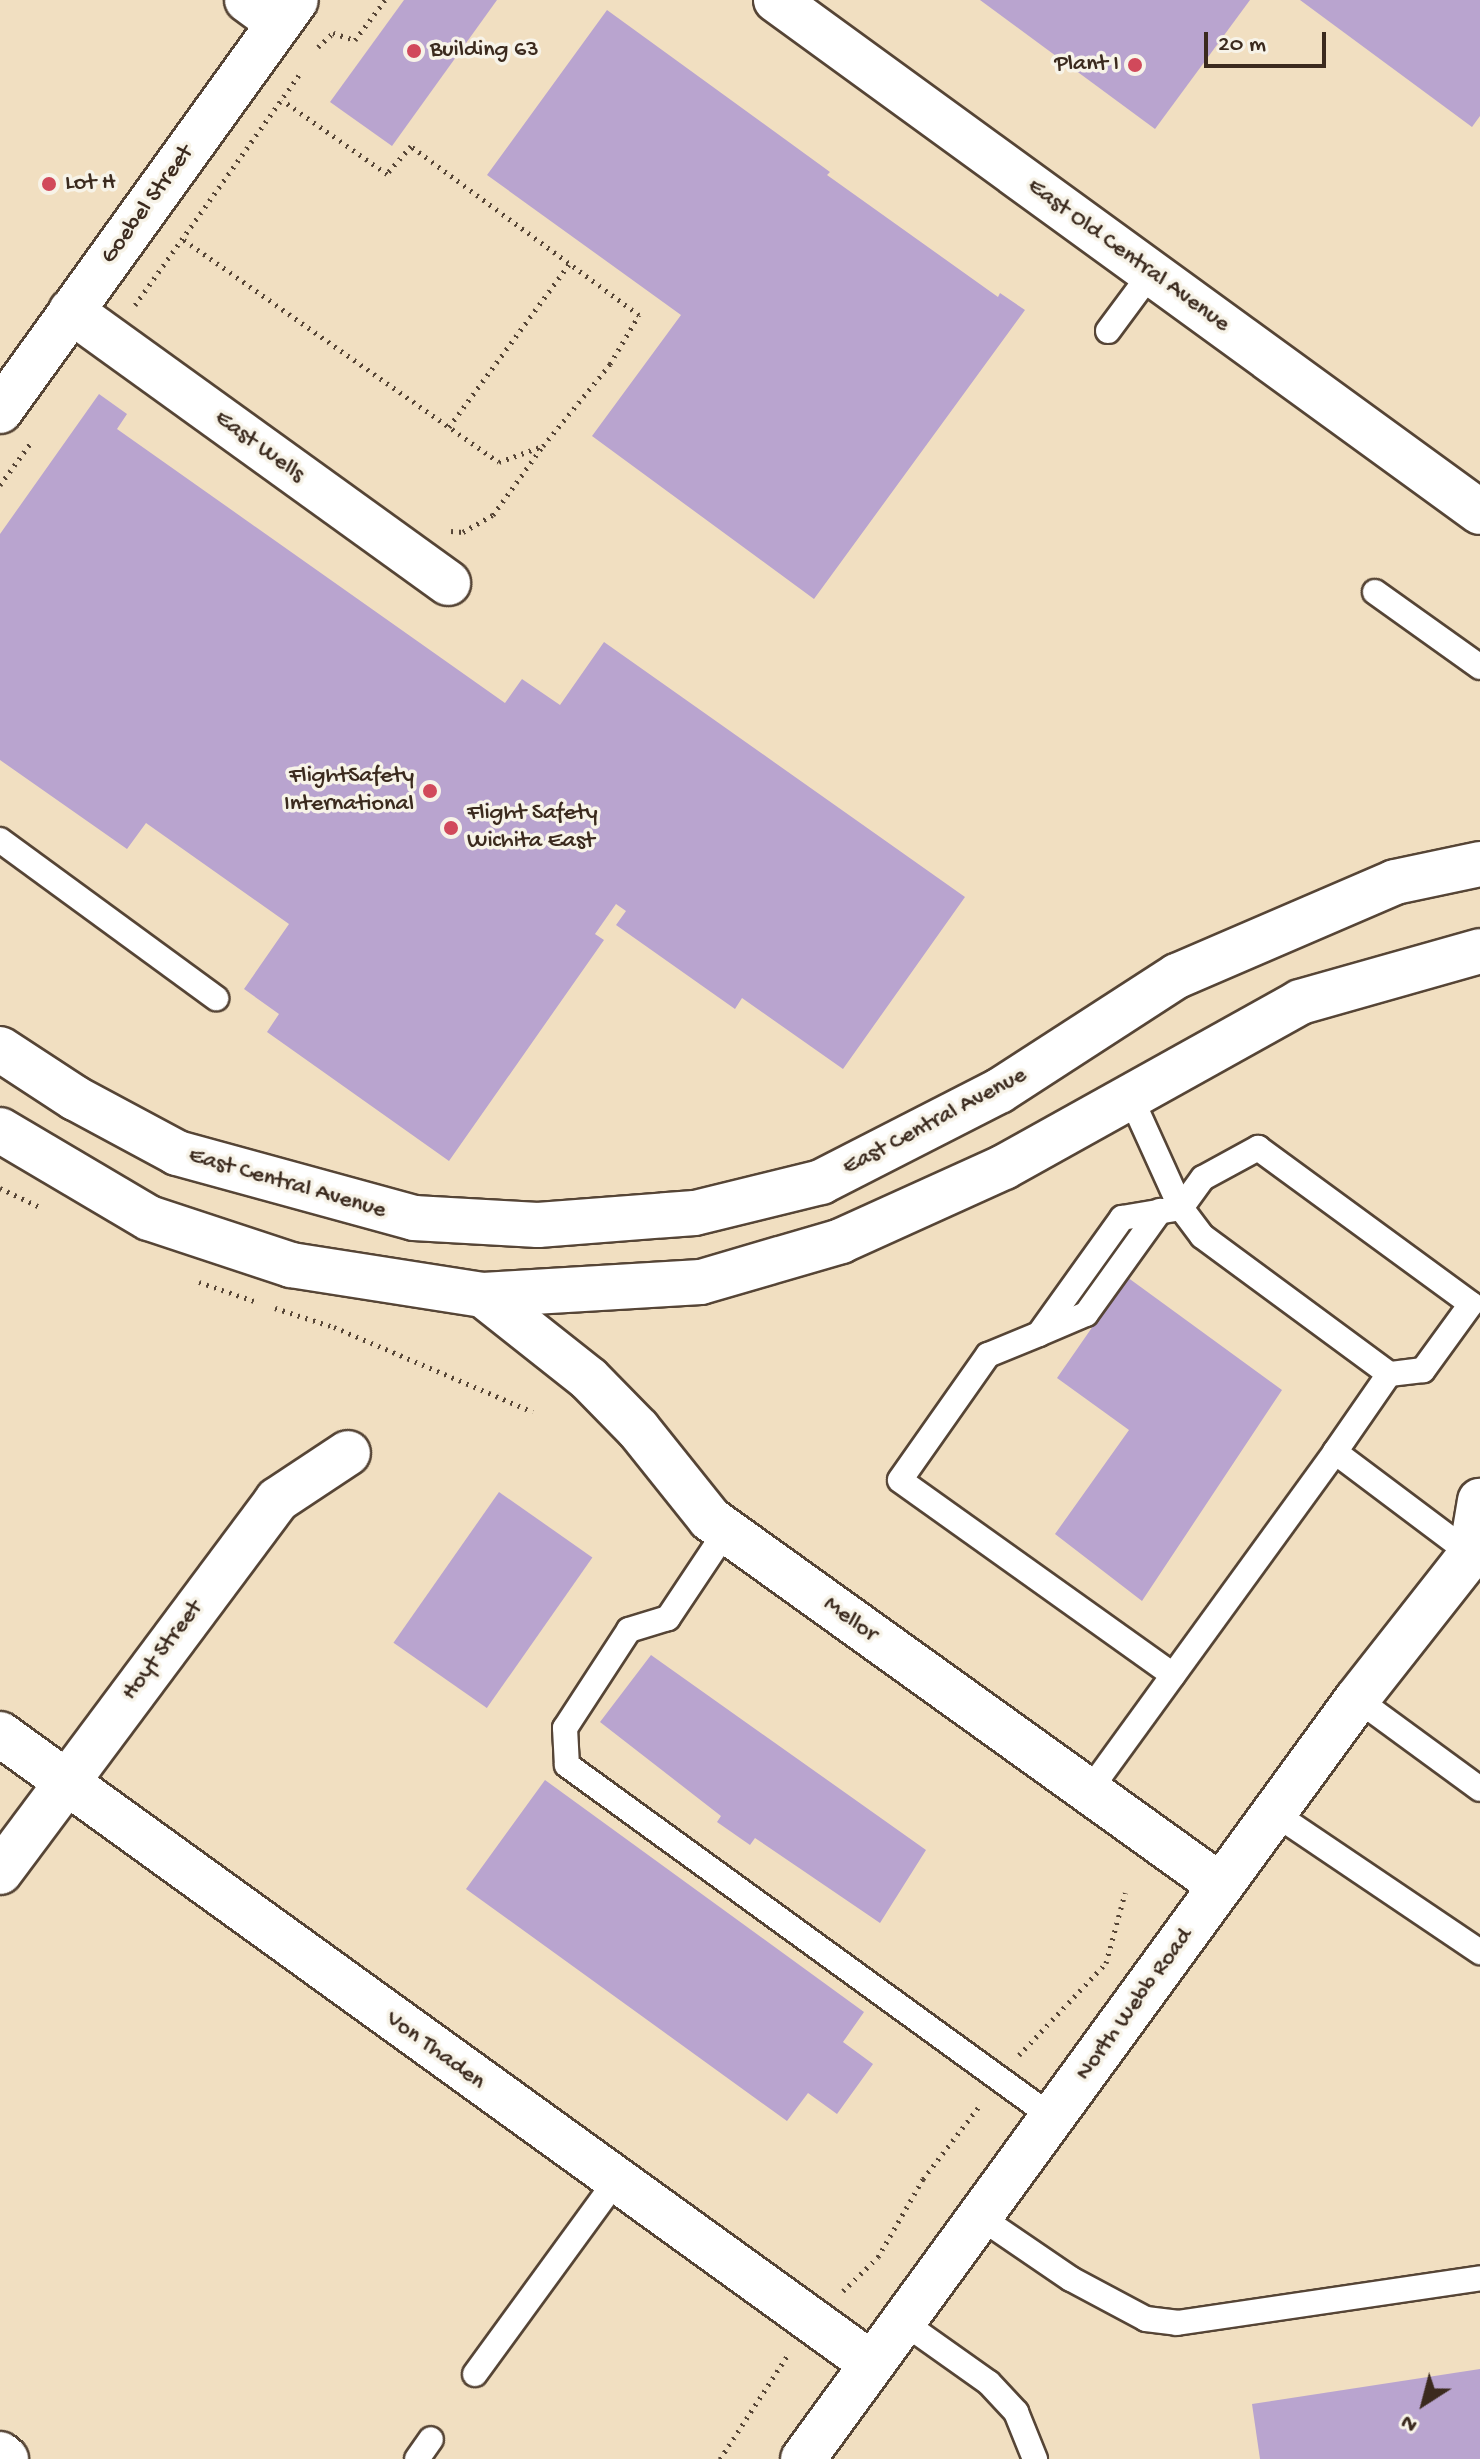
<!DOCTYPE html>
<html>
<head>
<meta charset="utf-8">
<style>
  body { margin:0 }
  #map { position:relative; width:1480px; height:2459px; overflow:hidden; background:#f1dfc1; font-family:"Gochi Hand",sans-serif }
  div>[style] { position:absolute }
  [style*='--x'] { left:calc(var(--x)*1px); top:calc(var(--y)*1px); width:calc(var(--w)*1px); rotate:calc(var(--a)*1deg) }
  .building>* { inset:0; background:#b9a4cf; transform-origin:0 0 }
  .path>* { height:5px; margin-top:-2.5px; transform-origin:0; background:repeating-linear-gradient(90deg,#564536 0 2px,transparent 0 8px) }
  .roads { filter:drop-shadow(2px 0 #564536) drop-shadow(-2px 0 #564536) drop-shadow(0 2px #564536) drop-shadow(0 -2px #564536) }
  .service>* { height:24px; margin:-12px; padding:0 12px; transform-origin:12px; border-radius:12px; background:#fff }
  .minor>* { height:44px; margin:-22px; padding:0 22px; transform-origin:22px; border-radius:22px; background:#fff }
  .secondary>* { height:44px; margin:-22px; padding:0 22px; transform-origin:22px; border-radius:22px; background:#fff }
  .dots>* { width:22px; height:22px; translate:-50% -50%; box-sizing:border-box; border:4px solid #f7f3e8; border-radius:50% }
  span { translate:-50% -50%; white-space:nowrap; text-align:center; line-height:1.15; -webkit-text-stroke:7px #f7f3e8; paint-order:stroke }
  .poi-label { font-size:24px; color:#3b2a1e }
  .left { translate:0 -50%; text-align:left }
  .right { translate:-100% -50%; text-align:right }
  .street-label { font-size:24px; color:#3b2a1e }
  .north { position:absolute; left:1384px; top:2363px; width:80px; height:80px; -webkit-text-stroke:6px #f7f3e8; paint-order:stroke; rotate:216deg; font-size:22px; font-weight:700; line-height:32px; text-align:center; color:#3b2a1e }
  .north::after { content:''; display:block; margin:auto; width:28px; height:36px; background:#3b2a1e; clip-path:polygon(50% 0,100% 100%,50% 72%,0 100%) }
  .scale { position:absolute; left:1204px; top:32px; width:122px; height:36px; box-sizing:border-box; border:4px solid #3b2a1e; border-top:0; padding-left:10px; font-size:24px; line-height:28px; white-space:nowrap; color:#3b2a1e; -webkit-text-stroke:6px #f7f3e8; paint-order:stroke }
</style>
</head>
<body>
<div id="map">
  <div class="building">
    <div style="clip-path:polygon(404px 0,497px 0,392px 146px,330px 102px)"></div>
    <div style="clip-path:polygon(980px 0,1250px 0,1155px 129px)"></div>
    <div style="clip-path:polygon(1300px 0,1480px 0,1480px 116px,1472px 127px)"></div>
    <div style="clip-path:polygon(607px 10px,830px 172px,827px 175px,998px 297px,1000px 293px,1025px 310px,814px 599px,592px 436px,681px 315px,487px 175px)"></div>
    <div style="clip-path:polygon(99px 394px,127px 414px,117px 429px,505px 703px,522px 679px,560px 705px,604px 642px,965px 897px,843px 1069px,742px 998px,735px 1009px,616px 925px,626px 911px,616px 904px,595px 934px,604px 940px,449px 1161px,267px 1032px,279px 1014px,244px 989px,289px 924px,146px 823px,127px 849px,0 760px,0 534px)"></div>
    <div style="clip-path:polygon(1127px 1277px,1282px 1390px,1142px 1601px,1055px 1534px,1129px 1430px,1057px 1378px)"></div>
    <div style="left:499px;top:1492px;width:114px;height:184px;rotate:35deg"></div>
    <div style="clip-path:polygon(651px 1655px,926px 1850px,880px 1923px,755px 1838px,750px 1845px,717px 1822px,721px 1816px,600px 1722px)"></div>
    <div style="clip-path:polygon(545px 1780px,864px 2012px,843px 2042px,873px 2064px,837px 2114px,808px 2093px,787px 2121px,466px 1889px)"></div>
    <div style="clip-path:polygon(1480px 2369px,1480px 2459px,1260px 2459px,1252px 2404px)"></div>
  </div>
  <div class="path">
    <div style="--x:318;--y:47;--w:21;--a:-43"></div>
    <div style="--x:333;--y:33;--w:23;--a:18"></div>
    <div style="--x:355;--y:40;--w:50;--a:-53.1"></div>
    <div style="--x:184;--y:240;--w:385;--a:35.2"></div>
    <div style="--x:499;--y:462;--w:47;--a:-20"></div>
    <div style="--x:543;--y:446;--w:106;--a:-50.7"></div>
    <div style="--x:610;--y:364;--w:57;--a:-59.4"></div>
    <div style="--x:639;--y:315;--w:284;--a:-143.5"></div>
    <div style="--x:411;--y:146;--w:37;--a:131"></div>
    <div style="--x:387;--y:174;--w:128;--a:-144.8"></div>
    <div style="--x:135;--y:305;--w:286;--a:-54.5"></div>
    <div style="--x:449;--y:427;--w:202;--a:-53.6"></div>
    <div style="--x:0;--y:485;--w:51;--a:-53.8"></div>
    <div style="--x:451;--y:531;--w:12;--a:5"></div>
    <div style="--x:463;--y:532;--w:34;--a:-30"></div>
    <div style="--x:493;--y:515;--w:84;--a:-54.2"></div>
    <div style="--x:0;--y:1188;--w:47;--a:25.5"></div>
    <div style="--x:199;--y:1282;--w:58;--a:19.1"></div>
    <div style="--x:275;--y:1308;--w:62;--a:17.9"></div>
    <div style="--x:334;--y:1327;--w:216;--a:23.1"></div>
    <div style="--x:1019;--y:2055;--w:127;--a:-46.6"></div>
    <div style="--x:1106;--y:1963;--w:73;--a:-74.8"></div>
    <div style="--x:843;--y:2291;--w:49;--a:-44.2"></div>
    <div style="--x:878;--y:2257;--w:90;--a:-60"></div>
    <div style="--x:923;--y:2179;--w:95;--a:-52.3"></div>
    <div style="--x:720;--y:2459;--w:126;--a:-56.9"></div>
  </div>
  <div class="roads">
    <div class="service">
      <div style="--x:1108;--y:331;--w:72;--a:-53.4"></div>
      <div style="--x:1375;--y:592;--w:129;--a:35.5"></div>
      <div style="--x:0;--y:840;--w:268;--a:36.2"></div>
      <div style="--x:1131;--y:1098;--w:121;--a:65.6"></div>
      <div style="--x:1181;--y:1208;--w:35;--a:53"></div>
      <div style="--x:1202;--y:1236;--w:232;--a:36.4"></div>
      <div style="--x:1389;--y:1374;--w:95;--a:124.7"></div>
      <div style="--x:1039;--y:1334;--w:51;--a:-23.1"></div>
      <div style="--x:1086;--y:1314;--w:127;--a:-54.3"></div>
      <div style="--x:726;--y:1531;--w:105;--a:123.7"></div>
      <div style="--x:668;--y:1618;--w:41;--a:162.9"></div>
      <div style="--x:629;--y:1630;--w:117;--a:123.1"></div>
      <div style="--x:565;--y:1728;--w:37;--a:87"></div>
      <div style="--x:567;--y:1765;--w:599;--a:35.97"></div>
      <div style="--x:1173;--y:1675;--w:335;--a:-144.5"></div>
      <div style="--x:900;--y:1480;--w:153;--a:-54.9"></div>
      <div style="--x:988;--y:1355;--w:55;--a:-22.4"></div>
      <div style="--x:1039;--y:1334;--w:143;--a:-54.4"></div>
      <div style="--x:1122;--y:1218;--w:60;--a:-9.6"></div>
      <div style="--x:1181;--y:1208;--w:37;--a:-54"></div>
      <div style="--x:1203;--y:1178;--w:63;--a:-28.6"></div>
      <div style="--x:1258;--y:1148;--w:264;--a:36.2"></div>
      <div style="--x:1471;--y:1304;--w:82;--a:126"></div>
      <div style="--x:1423;--y:1370;--w:34;--a:173"></div>
      <div style="--x:1357;--y:1699;--w:152;--a:36.2"></div>
      <div style="--x:1089;--y:1791;--w:419;--a:-54"></div>
      <div style="--x:1335;--y:1452;--w:170;--a:36.9"></div>
      <div style="--x:1274;--y:1813;--w:249;--a:34"></div>
      <div style="--x:980;--y:2217;--w:110;--a:34.3"></div>
      <div style="--x:1071;--y:2279;--w:85;--a:28.1"></div>
      <div style="--x:1146;--y:2319;--w:31;--a:7"></div>
      <div style="--x:1177;--y:2323;--w:306;--a:-8.4"></div>
      <div style="--x:903;--y:2322;--w:105;--a:35.3"></div>
      <div style="--x:989;--y:2383;--w:40;--a:47"></div>
      <div style="--x:1016;--y:2412;--w:51;--a:68"></div>
      <div style="--x:475;--y:2374;--w:238;--a:-53.9"></div>
      <div style="--x:417;--y:2459;--w:24;--a:-55"></div>
    </div>
    <div class="minor">
      <div style="--x:247;--y:0;--w:39;--a:36"></div>
      <div style="--x:776;--y:0;--w:870;--a:36.03"></div>
      <div style="--x:71;--y:311;--w:465;--a:35.8"></div>
      <div style="--x:0;--y:411;--w:506;--a:-54.24"></div>
      <div style="--x:483;--y:1295;--w:135;--a:38.4"></div>
      <div style="--x:589;--y:1379;--w:70;--a:45.6"></div>
      <div style="--x:638;--y:1429;--w:115;--a:51.3"></div>
      <div style="--x:710;--y:1519;--w:629;--a:35.69"></div>
      <div style="--x:0;--y:1734;--w:1076;--a:35.85"></div>
      <div style="--x:0;--y:1872;--w:464;--a:-53.3"></div>
      <div style="--x:277;--y:1500;--w:85;--a:-33.5"></div>
      <div style="--x:0;--y:2454;--w:8;--a:40"></div>
    </div>
    <div class="secondary">
      <div style="--x:0;--y:1049;--w:90;--a:33.2"></div>
      <div style="--x:75;--y:1098;--w:116;--a:28.3"></div>
      <div style="--x:177;--y:1153;--w:246;--a:15.3"></div>
      <div style="--x:414;--y:1218;--w:124;--a:3.2"></div>
      <div style="--x:538;--y:1225;--w:157;--a:-4.4"></div>
      <div style="--x:695;--y:1213;--w:130;--a:-13.8"></div>
      <div style="--x:821;--y:1182;--w:200;--a:-27.1"></div>
      <div style="--x:999;--y:1091;--w:212;--a:-32.9"></div>
      <div style="--x:1177;--y:976;--w:237;--a:-23.3"></div>
      <div style="--x:1395;--y:882;--w:87;--a:-12"></div>
      <div style="--x:0;--y:1130;--w:173;--a:30.6"></div>
      <div style="--x:149;--y:1218;--w:150;--a:18.3"></div>
      <div style="--x:291;--y:1265;--w:194;--a:8.9"></div>
      <div style="--x:483;--y:1295;--w:218;--a:-3.4"></div>
      <div style="--x:701;--y:1282;--w:146;--a:-16.3"></div>
      <div style="--x:841;--y:1241;--w:179;--a:-24.4"></div>
      <div style="--x:1004;--y:1167;--w:339;--a:-29.1"></div>
      <div style="--x:1300;--y:1002;--w:187;--a:-15.8"></div>
      <div style="--x:1471;--y:1554;--w:54;--a:-80.4"></div>
      <div style="--x:803;--y:2459;--w:940;--a:-53.91"></div>
      <div style="--x:1357;--y:1699;--w:184;--a:-51.8"></div>
      <div style="--x:1471;--y:1554;--w:10;--a:-24"></div>
    </div>
  </div>
  <div class="dots">
    <div style="left:414px;top:51px;background:#d1495b"></div>
    <div style="left:1135px;top:65px;background:#d1495b"></div>
    <div style="left:49px;top:184px;background:#d1495b"></div>
    <div style="left:430px;top:791px;background:#d1495b"></div>
    <div style="left:451px;top:828px;background:#d1495b"></div>
  </div>
  <div class="poi-label">
    <span class="left" style="left:430px;top:51px">Building 63</span>
    <span class="right" style="left:1119px;top:65px">Plant I</span>
    <span class="left" style="left:65px;top:184px">Lot H</span>
    <span class="right" style="left:414px;top:791px">FlightSafety<br>International</span>
    <span class="left" style="left:467px;top:828px">Flight Safety<br>Wichita East</span>
  </div>
  <div class="street-label">
    <span style="left:148px;top:205px;rotate:-54deg">Goebel Street</span>
    <span style="left:1128px;top:256px;rotate:36deg">East Old Central Avenue</span>
    <span style="left:259px;top:447px;rotate:36deg">East Wells</span>
    <span style="left:935px;top:1122px;rotate:-28deg">East Central Avenue</span>
    <span style="left:287px;top:1184px;rotate:16deg">East Central Avenue</span>
    <span style="left:850px;top:1620px;rotate:36deg">Mellor</span>
    <span style="left:163px;top:1651px;rotate:-53deg">Hoyt Street</span>
    <span style="left:1135px;top:2005px;rotate:-54deg">North Webb Road</span>
    <span style="left:435px;top:2051px;rotate:36deg">Von Thaden</span>
  </div>
  <div class="north">N</div>
  <div class="scale">20 m</div>
</div>
</body>
</html>
